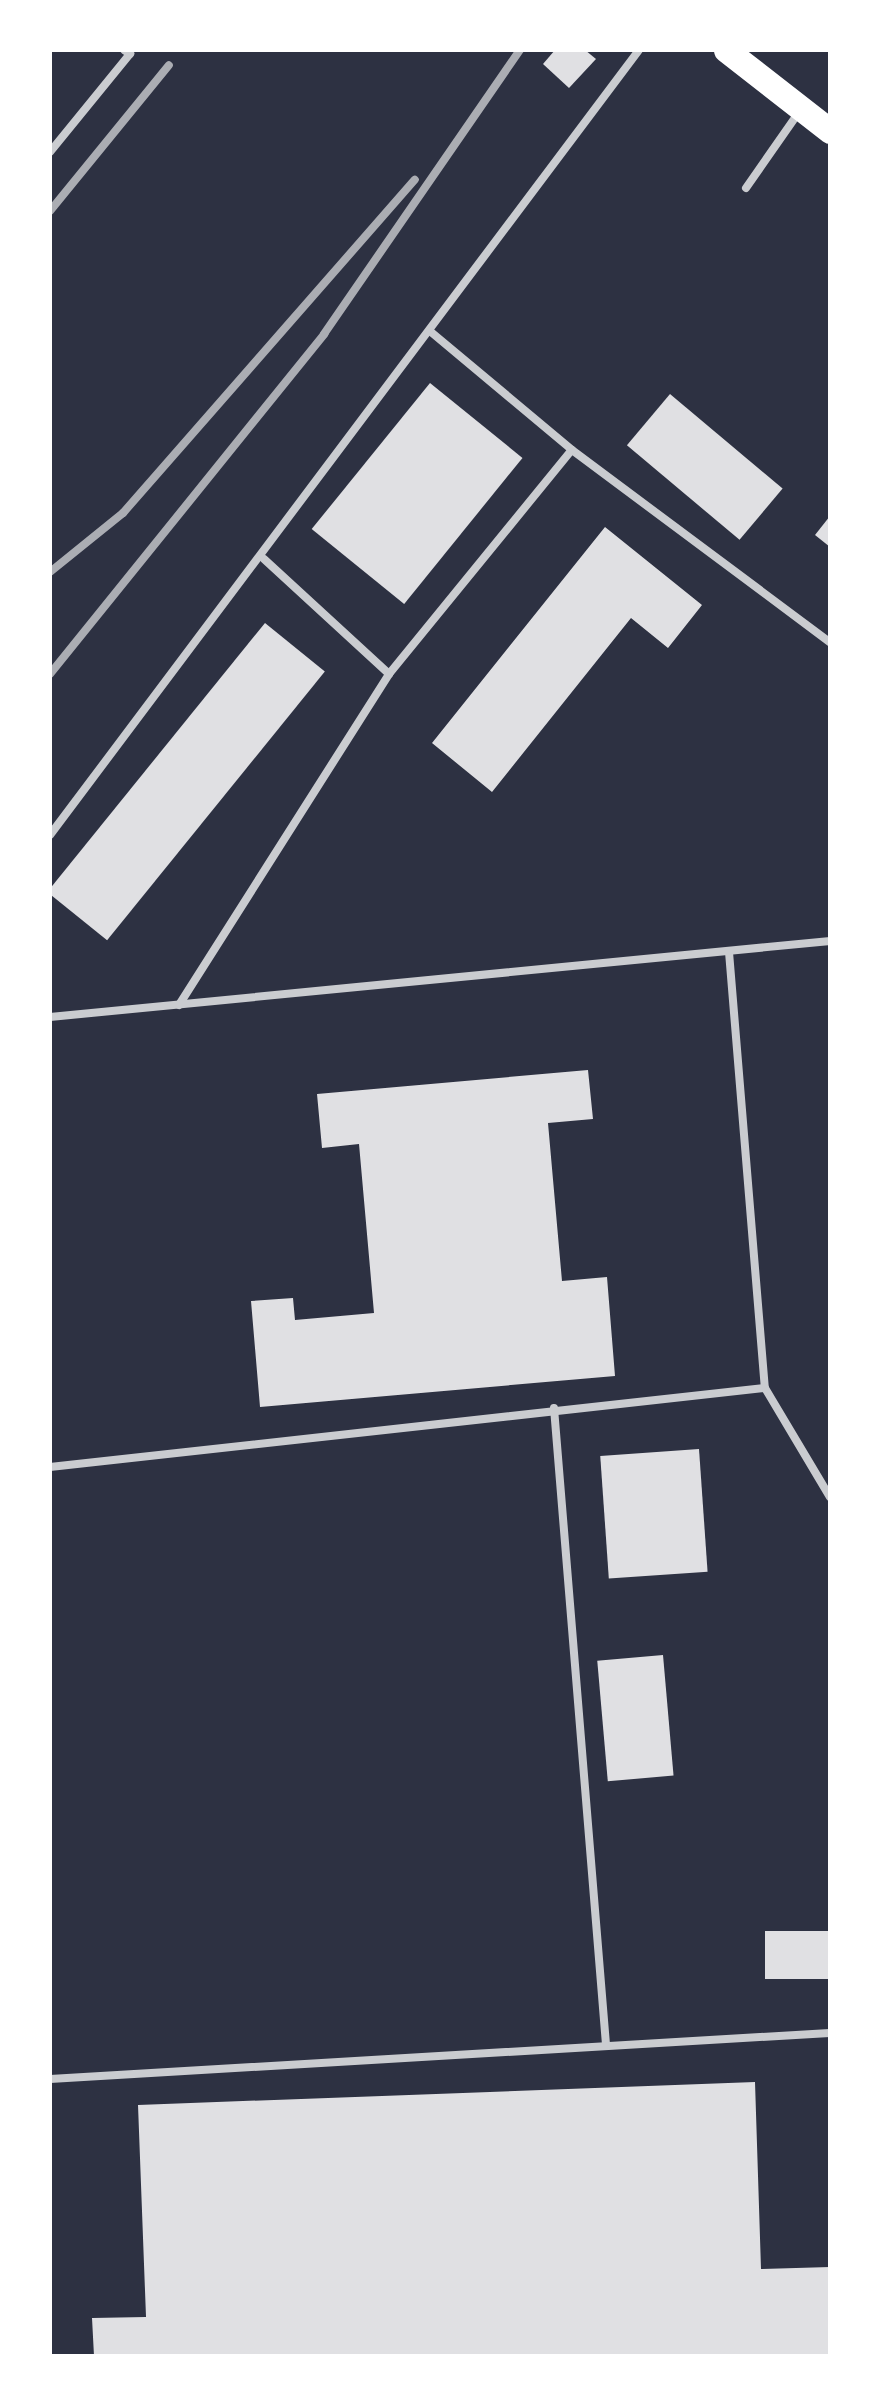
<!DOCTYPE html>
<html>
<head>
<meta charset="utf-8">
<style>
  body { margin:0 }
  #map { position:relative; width:880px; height:2406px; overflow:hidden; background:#2d3142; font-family:"DM Sans",sans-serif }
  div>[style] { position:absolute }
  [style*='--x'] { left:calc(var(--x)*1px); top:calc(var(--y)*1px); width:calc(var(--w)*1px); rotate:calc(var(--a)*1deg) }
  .building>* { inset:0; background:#e0e0e3; transform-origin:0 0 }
  .service>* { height:8px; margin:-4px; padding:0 4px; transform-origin:4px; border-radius:4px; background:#caccd0 }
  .primary>* { height:25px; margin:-12.5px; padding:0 12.5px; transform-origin:12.5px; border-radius:12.5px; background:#fff }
  .rail>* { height:8px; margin:-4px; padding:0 4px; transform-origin:4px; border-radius:4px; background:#abadb3 }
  span { translate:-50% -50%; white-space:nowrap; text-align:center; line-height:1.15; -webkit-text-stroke:8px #fff; paint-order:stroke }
  .frame { position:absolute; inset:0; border:52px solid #fff; pointer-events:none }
</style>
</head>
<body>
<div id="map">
  <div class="building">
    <div style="clip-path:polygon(555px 50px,585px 50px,596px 59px,569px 88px,543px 64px)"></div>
    <div style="left:430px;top:383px;width:119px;height:188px;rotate:39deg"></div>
    <div style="left:670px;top:394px;width:147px;height:67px;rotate:40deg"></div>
    <div style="clip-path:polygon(830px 516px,830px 547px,815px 535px)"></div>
    <div style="clip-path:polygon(605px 527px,702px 605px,668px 648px,631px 618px,492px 792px,432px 743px)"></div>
    <div style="left:265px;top:623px;width:77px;height:346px;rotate:39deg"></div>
    <div style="clip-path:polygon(588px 1070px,593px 1119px,548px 1123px,562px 1281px,607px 1277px,615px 1376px,260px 1407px,251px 1301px,293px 1298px,295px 1320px,374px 1313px,359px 1144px,322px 1148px,317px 1094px)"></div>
    <div style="left:699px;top:1449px;width:123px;height:99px;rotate:86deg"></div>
    <div style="left:663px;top:1655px;width:121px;height:66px;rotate:85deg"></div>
    <div style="left:830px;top:1931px;width:48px;height:65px;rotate:90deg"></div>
    <div style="clip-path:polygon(755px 2082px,761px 2269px,830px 2267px,830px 2356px,94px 2356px,92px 2318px,146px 2317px,138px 2105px)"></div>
  </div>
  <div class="service">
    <div style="--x:50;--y:152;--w:127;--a:-50.8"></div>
    <div style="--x:130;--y:54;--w:7;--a:-146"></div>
    <div style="--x:746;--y:188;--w:93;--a:-55.1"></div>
    <div style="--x:431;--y:332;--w:184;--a:39.9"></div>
    <div style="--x:264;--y:559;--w:170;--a:42.6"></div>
    <div style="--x:50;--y:835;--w:981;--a:-53.12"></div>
    <div style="--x:729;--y:952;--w:437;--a:85.3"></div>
    <div style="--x:765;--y:1388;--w:127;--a:59.2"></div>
    <div style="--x:179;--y:1005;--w:392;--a:-57.6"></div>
    <div style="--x:389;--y:674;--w:289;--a:-50.8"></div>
    <div style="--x:572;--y:450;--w:322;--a:36.7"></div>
    <div style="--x:50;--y:1017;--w:784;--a:-5.57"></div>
    <div style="--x:554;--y:1408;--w:639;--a:85.33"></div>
    <div style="--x:50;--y:1467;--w:719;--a:-6.31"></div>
    <div style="--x:50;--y:2079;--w:781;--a:-3.38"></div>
  </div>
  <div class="primary">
    <div style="--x:726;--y:50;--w:132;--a:37.9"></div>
  </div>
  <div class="rail">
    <div style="--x:50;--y:211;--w:188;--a:-50.8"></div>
    <div style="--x:50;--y:572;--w:94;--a:-38.9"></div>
    <div style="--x:123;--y:513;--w:443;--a:-48.8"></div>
    <div style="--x:50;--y:674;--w:437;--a:-51.1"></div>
    <div style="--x:324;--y:334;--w:345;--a:-55.4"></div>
  </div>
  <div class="frame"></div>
</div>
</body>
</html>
